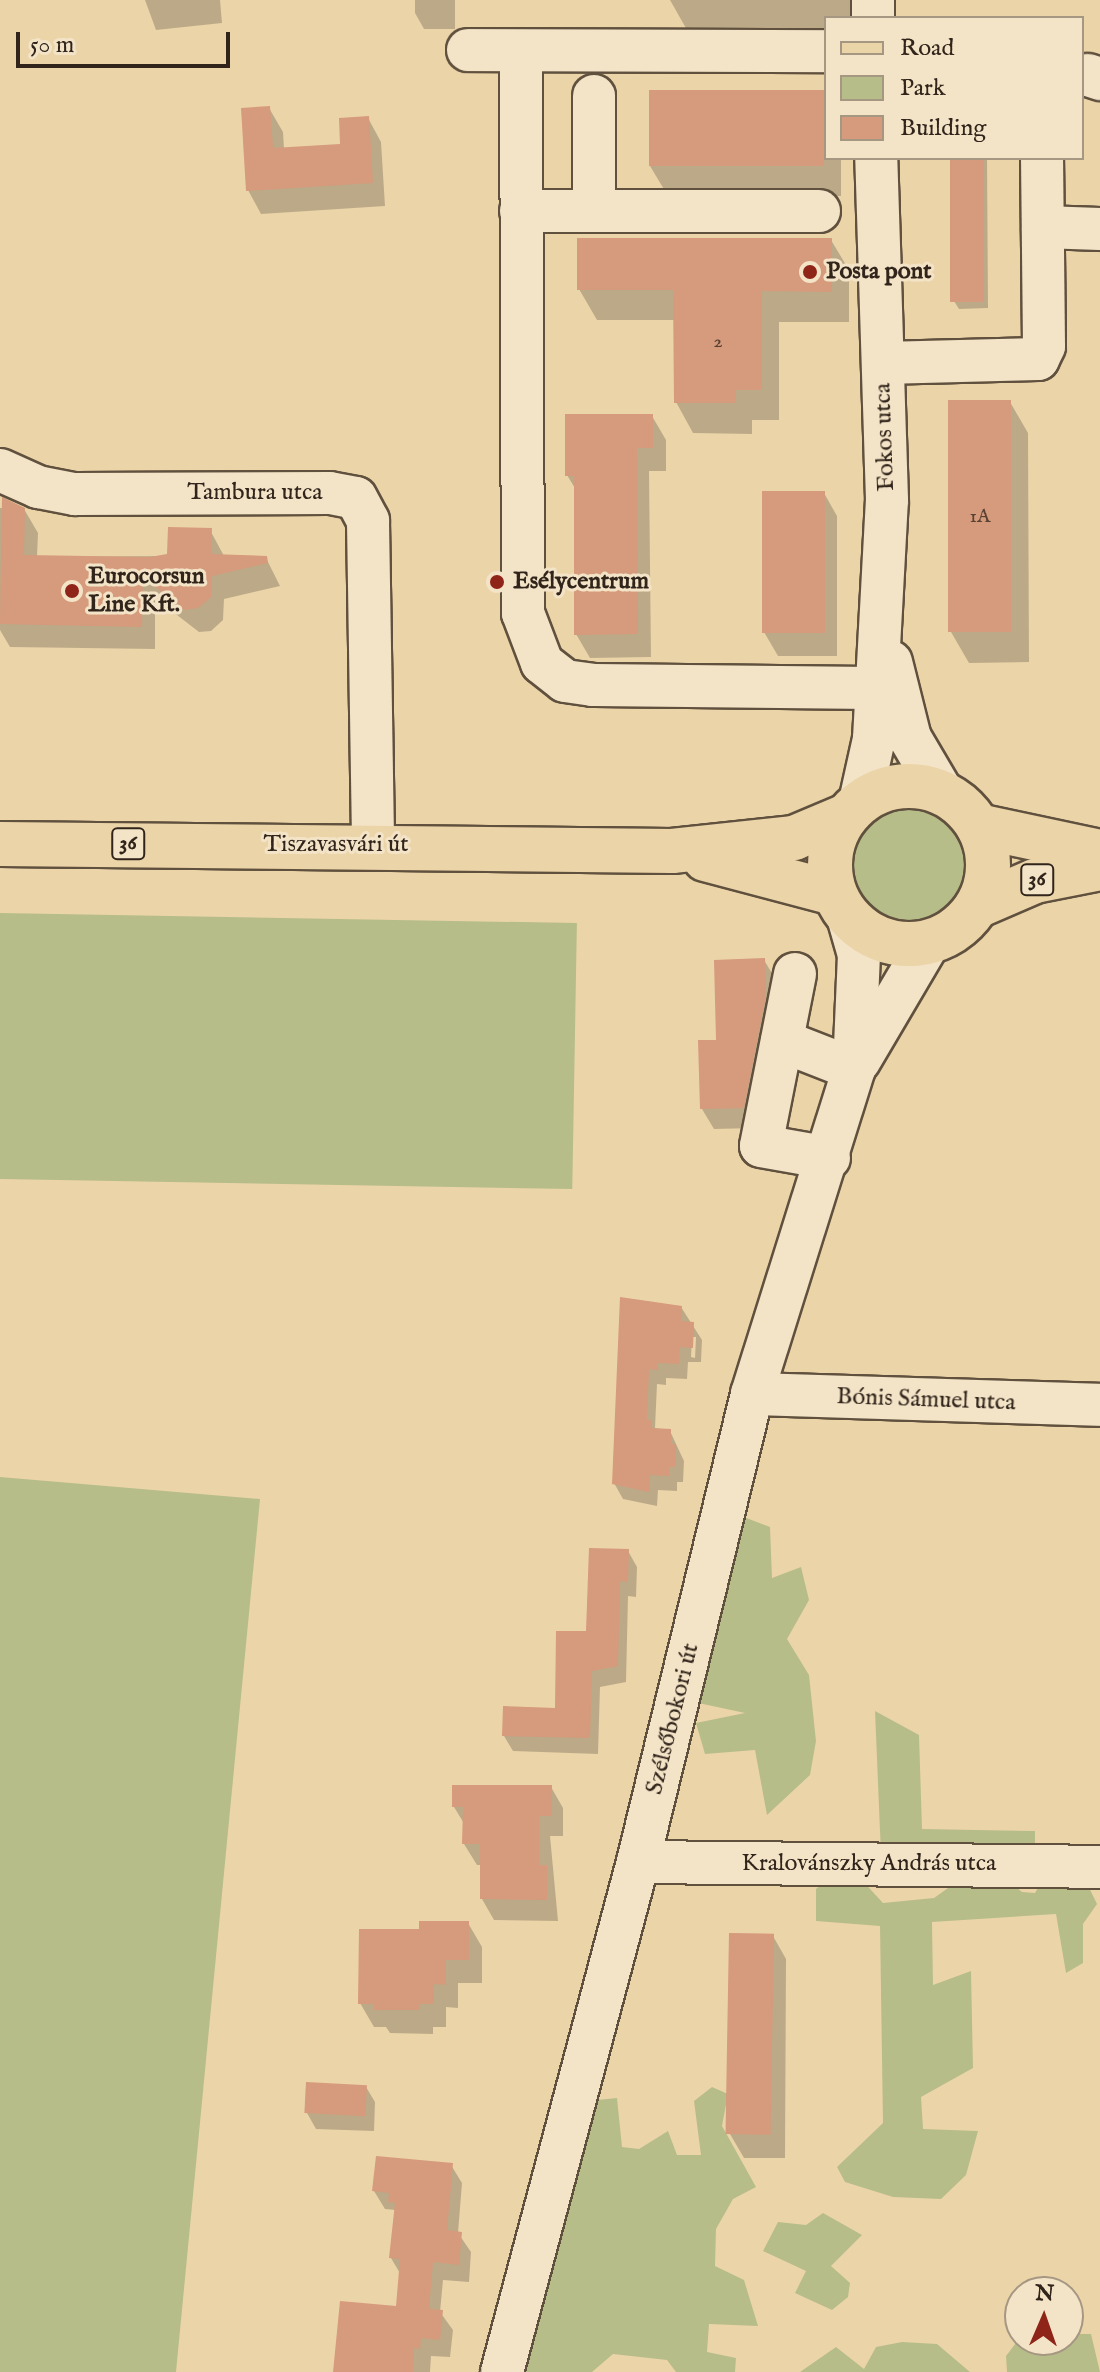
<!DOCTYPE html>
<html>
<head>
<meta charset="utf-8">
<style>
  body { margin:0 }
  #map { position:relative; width:1100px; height:2372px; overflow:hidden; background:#ecd4a9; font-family:"IM FELL English",serif }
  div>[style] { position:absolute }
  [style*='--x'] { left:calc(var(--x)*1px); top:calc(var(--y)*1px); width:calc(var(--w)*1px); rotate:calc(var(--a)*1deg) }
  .green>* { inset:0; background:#b7bd89; transform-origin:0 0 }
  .round { border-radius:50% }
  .shadow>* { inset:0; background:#0003 }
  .building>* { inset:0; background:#d69a7c; transform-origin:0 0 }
  .roads { filter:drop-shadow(2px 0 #60513e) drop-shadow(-2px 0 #60513e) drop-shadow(0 2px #60513e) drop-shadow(0 -2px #60513e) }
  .minor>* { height:42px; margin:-21px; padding:0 21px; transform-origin:21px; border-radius:21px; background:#f3e3c7 }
  .major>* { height:44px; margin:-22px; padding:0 22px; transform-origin:22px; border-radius:22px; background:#ecd4a9 }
  .major>.ring { margin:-22px; padding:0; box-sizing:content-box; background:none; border:44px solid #ecd4a9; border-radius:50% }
  .dots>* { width:22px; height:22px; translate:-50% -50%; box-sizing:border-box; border:4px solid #f3e3c7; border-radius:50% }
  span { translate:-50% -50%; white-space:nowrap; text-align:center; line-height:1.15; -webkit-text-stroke:6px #f3e3c7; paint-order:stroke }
  .number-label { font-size:20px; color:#5a4233 }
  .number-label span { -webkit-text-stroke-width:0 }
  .shield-label span { padding:2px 6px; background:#f3e3c7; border:2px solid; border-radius:6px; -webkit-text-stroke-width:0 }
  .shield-label { font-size:22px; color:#31251b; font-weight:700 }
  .poi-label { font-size:24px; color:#31251b; font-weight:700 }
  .left { translate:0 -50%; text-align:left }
  .street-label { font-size:24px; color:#31251b }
  .legend { position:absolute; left:824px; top:16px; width:260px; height:144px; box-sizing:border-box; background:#f3e3c7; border:2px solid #a59782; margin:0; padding:10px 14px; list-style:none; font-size:24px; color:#31251b }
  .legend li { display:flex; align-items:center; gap:16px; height:40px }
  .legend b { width:40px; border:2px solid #a59782 }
  .north { position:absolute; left:1004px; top:2276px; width:80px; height:80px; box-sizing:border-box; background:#f3e3c7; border:2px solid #a59782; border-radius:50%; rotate:2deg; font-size:22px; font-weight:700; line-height:32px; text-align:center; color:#31251b }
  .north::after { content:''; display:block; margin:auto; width:28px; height:36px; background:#8f2418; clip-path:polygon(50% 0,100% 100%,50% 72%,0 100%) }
  .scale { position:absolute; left:16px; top:32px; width:214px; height:36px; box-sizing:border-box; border:4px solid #31251b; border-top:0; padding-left:10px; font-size:24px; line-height:28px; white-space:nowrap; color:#31251b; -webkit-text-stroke:6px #f3e3c7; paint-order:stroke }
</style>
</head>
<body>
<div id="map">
  <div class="green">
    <div class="round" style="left:846px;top:802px;width:126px;height:126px"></div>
    <div style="left:0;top:913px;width:577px;height:266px;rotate:1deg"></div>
    <div style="clip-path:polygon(0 1477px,260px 1499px,176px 2372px,0 2372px)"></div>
    <div style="clip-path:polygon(736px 1514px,770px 1527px,772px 1578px,801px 1567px,809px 1600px,787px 1639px,809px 1675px,816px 1741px,810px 1775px,767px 1815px,755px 1750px,705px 1754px,696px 1723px,745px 1713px,689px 1701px)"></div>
    <div style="clip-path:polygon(875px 1711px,919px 1735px,922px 1829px,1035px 1831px,1035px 1856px,881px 1855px)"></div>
    <div style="clip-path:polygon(847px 1864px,883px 1903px,934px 1898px,969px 1873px,999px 1873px,1022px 1892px,1035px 1893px,1051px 1865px,1078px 1865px,1097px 1904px,1083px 1924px,1083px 1963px,1066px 1973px,1056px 1914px,932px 1922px,933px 1985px,971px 1971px,973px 2068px,921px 2097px,923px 2129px,978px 2131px,966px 2175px,941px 2199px,893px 2197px,845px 2182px,837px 2167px,883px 2123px,880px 1926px,816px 1921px,816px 1889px)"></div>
    <div style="clip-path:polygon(712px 2087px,728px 2094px,722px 2126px,756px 2187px,733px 2199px,716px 2229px,715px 2266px,744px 2280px,758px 2326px,709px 2324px,707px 2352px,736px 2358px,735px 2372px,676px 2372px,667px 2360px,613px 2354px,592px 2372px,525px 2372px,587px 2101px,617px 2098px,622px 2147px,639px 2149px,668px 2131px,677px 2155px,701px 2155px,694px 2101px)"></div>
    <div style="clip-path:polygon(823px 2213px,862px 2235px,831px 2266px,850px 2283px,848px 2297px,832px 2310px,795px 2293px,806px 2271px,763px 2251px,778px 2222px,806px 2225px)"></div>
    <div style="clip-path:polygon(1068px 2334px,1091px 2334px,1100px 2372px,1007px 2372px,1006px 2356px,1019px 2339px,1068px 2340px)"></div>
    <div style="clip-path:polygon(902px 2342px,937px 2344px,970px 2372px,800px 2372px,836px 2347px,864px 2369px,876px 2347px)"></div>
  </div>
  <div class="shadow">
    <div style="clip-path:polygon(145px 0,220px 0,222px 23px,156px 30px)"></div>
    <div style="clip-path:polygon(415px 0,455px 0,455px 29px,424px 29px,415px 13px)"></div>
    <div style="clip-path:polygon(670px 0,858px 0,858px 18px,826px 18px,826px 31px,687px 30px)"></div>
    <div style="clip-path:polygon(823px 92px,826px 158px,841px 158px,841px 196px,668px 196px,650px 166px)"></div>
    <div style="clip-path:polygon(269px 108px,283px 132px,284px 149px,342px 146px,368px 118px,381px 142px,385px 206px,261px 214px,248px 190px)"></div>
    <div style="clip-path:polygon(952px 158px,987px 158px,988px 308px,959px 309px,954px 301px)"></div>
    <div style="clip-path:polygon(831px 240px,849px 270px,849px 322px,779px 322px,779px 420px,752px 420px,752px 434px,693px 433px,676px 402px,675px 320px,597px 320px,579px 289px)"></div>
    <div style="clip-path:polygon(1010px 402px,1028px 433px,1029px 662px,969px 663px,951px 632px)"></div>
    <div style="clip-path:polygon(652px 416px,666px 440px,666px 471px,649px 471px,651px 657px,590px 658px,576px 634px,576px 490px,567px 475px)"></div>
    <div style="clip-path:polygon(824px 493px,837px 516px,837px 656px,778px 656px,764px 632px)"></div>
    <div style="clip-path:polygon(0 508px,24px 509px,38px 533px,37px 557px,169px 556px,210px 530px,224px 556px,266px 558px,280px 586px,224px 599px,223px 620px,211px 631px,199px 632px,155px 598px,155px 649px,10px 647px,0 630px)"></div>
    <div style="clip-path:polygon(764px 960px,776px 980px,755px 1128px,714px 1129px,702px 1109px,718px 1041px)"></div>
    <div style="clip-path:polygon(evenodd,622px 1299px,681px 1307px,702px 1340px,701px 1362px,688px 1362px,687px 1379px,666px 1378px,666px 1385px,657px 1384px,655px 1428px,670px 1431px,684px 1461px,683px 1482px,677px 1482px,677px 1491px,658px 1490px,657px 1506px,623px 1499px,614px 1483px,622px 1299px,692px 1337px,696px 1337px,695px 1358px,691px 1357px,692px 1337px)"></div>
    <div style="clip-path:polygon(628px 1551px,637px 1567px,636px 1597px,628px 1596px,626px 1682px,600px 1687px,598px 1754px,513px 1751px,504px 1736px,557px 1710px)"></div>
    <div style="clip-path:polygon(551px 1787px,563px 1808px,563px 1836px,550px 1836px,558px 1921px,494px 1920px,482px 1899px,482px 1865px,477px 1865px,464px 1844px,465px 1825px,454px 1807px)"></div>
    <div style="clip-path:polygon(468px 1923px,482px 1947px,482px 1983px,458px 1983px,458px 2008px,446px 2007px,446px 2027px,433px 2027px,433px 2034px,390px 2033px,386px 2027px,374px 2027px,360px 2003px,421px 1931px)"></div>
    <div style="clip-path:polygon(773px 1936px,786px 1959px,785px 2158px,744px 2158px,730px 2134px)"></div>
    <div style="clip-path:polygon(366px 2087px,375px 2102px,374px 2131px,316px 2129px,307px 2113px)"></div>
    <div style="clip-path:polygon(451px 2165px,462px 2183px,458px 2233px,471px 2252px,469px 2282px,443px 2280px,440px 2312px,453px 2330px,450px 2357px,431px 2356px,430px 2372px,335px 2372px,398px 2308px,401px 2275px,391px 2258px,396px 2210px,385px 2209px,374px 2191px)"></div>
  </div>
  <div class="building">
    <div style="left:649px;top:90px;width:175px;height:76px"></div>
    <div style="clip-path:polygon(270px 106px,273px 148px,340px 144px,339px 118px,369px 116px,373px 183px,246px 191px,241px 108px)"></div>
    <div style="left:950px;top:158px;width:34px;height:144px"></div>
    <div style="clip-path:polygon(577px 238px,832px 238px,832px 292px,762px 291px,762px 390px,736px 390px,736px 403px,674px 403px,673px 290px,577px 290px)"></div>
    <div style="left:948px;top:400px;width:63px;height:232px"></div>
    <div style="clip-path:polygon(565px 414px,653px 414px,653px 448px,637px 448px,638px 634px,574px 635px,574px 476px,565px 476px)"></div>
    <div style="left:762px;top:491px;width:63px;height:142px"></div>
    <div style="clip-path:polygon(2px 497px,25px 508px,24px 555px,150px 557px,167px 554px,168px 527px,212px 528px,211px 554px,267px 556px,268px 563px,212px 576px,211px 597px,198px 608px,184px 610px,143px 577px,142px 627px,0 624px)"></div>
    <div style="clip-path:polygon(765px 958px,766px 995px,744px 1108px,700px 1109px,698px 1040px,716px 1040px,714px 960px)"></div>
    <div style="clip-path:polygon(620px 1297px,682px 1306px,681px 1321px,694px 1322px,693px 1348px,680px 1347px,679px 1364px,658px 1363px,658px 1370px,649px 1369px,647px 1420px,652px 1420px,652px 1428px,671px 1429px,671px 1444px,676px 1444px,675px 1467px,669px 1467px,669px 1476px,650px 1475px,649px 1492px,612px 1484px)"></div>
    <div style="clip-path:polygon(589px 1548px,629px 1549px,628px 1582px,620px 1581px,618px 1666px,592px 1671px,590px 1738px,502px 1736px,503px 1706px,555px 1708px,556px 1631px,586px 1631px)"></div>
    <div style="clip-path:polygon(452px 1785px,552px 1785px,552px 1816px,539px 1816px,539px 1865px,547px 1865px,547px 1900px,480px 1899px,480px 1844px,462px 1844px,463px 1807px,452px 1807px)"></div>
    <div style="clip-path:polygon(419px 1921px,469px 1921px,469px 1960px,446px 1960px,446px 1985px,434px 1984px,434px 2004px,420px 2004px,420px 2010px,374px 2010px,374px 2004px,358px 2004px,359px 1929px,419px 1929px)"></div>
    <div style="left:729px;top:1933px;width:45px;height:201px;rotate:1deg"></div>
    <div style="left:306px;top:2082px;width:61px;height:31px;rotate:3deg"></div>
    <div style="clip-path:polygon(376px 2156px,453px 2163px,447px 2230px,462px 2232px,459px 2265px,433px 2262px,429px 2309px,443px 2310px,440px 2340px,421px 2338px,420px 2349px,414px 2348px,413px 2372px,333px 2372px,340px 2301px,396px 2306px,400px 2259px,389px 2258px,395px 2203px,388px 2202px,389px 2193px,372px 2191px)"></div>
  </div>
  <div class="roads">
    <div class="minor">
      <div style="--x:873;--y:18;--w:18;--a:-90"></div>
      <div style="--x:468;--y:50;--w:358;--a:0.2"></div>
      <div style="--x:521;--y:52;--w:561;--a:89.8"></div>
      <div style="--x:523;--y:613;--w:53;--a:69.2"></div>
      <div style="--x:542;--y:663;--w:29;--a:38"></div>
      <div style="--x:565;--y:681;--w:28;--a:8"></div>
      <div style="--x:593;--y:685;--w:304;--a:0.6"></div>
      <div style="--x:1088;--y:75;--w:13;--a:18"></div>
      <div style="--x:521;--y:211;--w:298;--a:0"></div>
      <div style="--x:594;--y:211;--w:115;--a:-90"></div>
      <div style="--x:1043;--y:227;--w:57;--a:2"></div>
      <div style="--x:883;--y:363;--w:155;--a:-1.5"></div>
      <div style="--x:1038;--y:359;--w:14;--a:-65"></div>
      <div style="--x:1044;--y:346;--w:188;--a:-90.6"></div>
      <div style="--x:0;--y:470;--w:42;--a:24.1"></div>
      <div style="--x:38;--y:487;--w:38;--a:11"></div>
      <div style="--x:75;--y:494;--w:255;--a:-0.2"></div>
      <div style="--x:330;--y:493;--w:26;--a:11"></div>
      <div style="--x:356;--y:498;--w:26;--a:62"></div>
      <div style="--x:368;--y:521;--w:324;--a:89.1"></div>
      <div style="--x:891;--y:662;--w:78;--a:76"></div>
      <div style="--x:910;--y:738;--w:65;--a:59.5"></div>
      <div style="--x:860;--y:802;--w:65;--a:-77.5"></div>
      <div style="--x:874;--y:739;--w:239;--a:-86.9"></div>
      <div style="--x:887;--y:500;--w:342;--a:-91.8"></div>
      <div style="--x:795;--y:974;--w:175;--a:101.2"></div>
      <div style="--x:761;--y:1146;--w:69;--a:10"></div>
      <div style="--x:782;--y:1041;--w:77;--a:21.3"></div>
      <div style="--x:859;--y:1061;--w:138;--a:-59.5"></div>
      <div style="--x:752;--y:1394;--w:348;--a:1.8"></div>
      <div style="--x:638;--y:1862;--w:462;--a:0.6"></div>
      <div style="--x:502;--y:2372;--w:528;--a:-75.07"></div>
      <div style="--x:638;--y:1862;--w:482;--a:-76.3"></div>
      <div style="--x:752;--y:1394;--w:341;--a:-72.6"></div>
      <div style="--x:854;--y:1069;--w:114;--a:-87.5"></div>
      <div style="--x:859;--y:955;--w:40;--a:-106"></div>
    </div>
    <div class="major">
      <div class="ring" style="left:830px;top:786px;width:114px;height:114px"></div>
      <div style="--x:978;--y:826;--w:125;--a:12"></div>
      <div style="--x:0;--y:844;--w:672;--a:0.6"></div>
      <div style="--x:672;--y:851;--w:123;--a:-6.1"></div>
      <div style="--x:794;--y:838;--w:56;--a:-22.9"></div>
      <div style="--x:705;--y:859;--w:133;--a:14.8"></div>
      <div style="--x:977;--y:906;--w:63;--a:-23.3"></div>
      <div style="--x:1035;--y:881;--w:66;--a:-11.3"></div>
    </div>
  </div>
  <div class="dots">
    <div style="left:810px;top:272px;background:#8f2418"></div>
    <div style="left:497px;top:582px;background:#8f2418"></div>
    <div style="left:72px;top:591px;background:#8f2418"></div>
  </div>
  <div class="number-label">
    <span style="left:718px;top:341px">2</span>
    <span style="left:980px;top:516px">1A</span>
  </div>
  <div class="shield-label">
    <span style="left:128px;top:844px">36</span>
    <span style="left:1037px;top:880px">36</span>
  </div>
  <div class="poi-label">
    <span class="left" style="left:826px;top:272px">Posta pont</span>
    <span class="left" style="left:88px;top:591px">Eurocorsun<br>Line Kft.</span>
    <span class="left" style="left:513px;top:582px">Esélycentrum</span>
  </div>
  <div class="street-label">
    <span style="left:885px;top:437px;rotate:-92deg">Fokos utca</span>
    <span style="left:255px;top:493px">Tambura utca</span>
    <span style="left:336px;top:845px">Tiszavasvári út</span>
    <span style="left:926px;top:1400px;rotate:2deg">Bónis Sámuel utca</span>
    <span style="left:673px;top:1719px;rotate:-76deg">Szélsőbokori út</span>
    <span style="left:869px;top:1864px">Kralovánszky András utca</span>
  </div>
  <ul class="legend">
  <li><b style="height:10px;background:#ecd4a9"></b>Road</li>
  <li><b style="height:22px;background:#b7bd89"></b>Park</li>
  <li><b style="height:22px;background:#d69a7c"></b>Building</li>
  </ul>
  <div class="north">N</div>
  <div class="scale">50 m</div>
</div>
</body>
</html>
